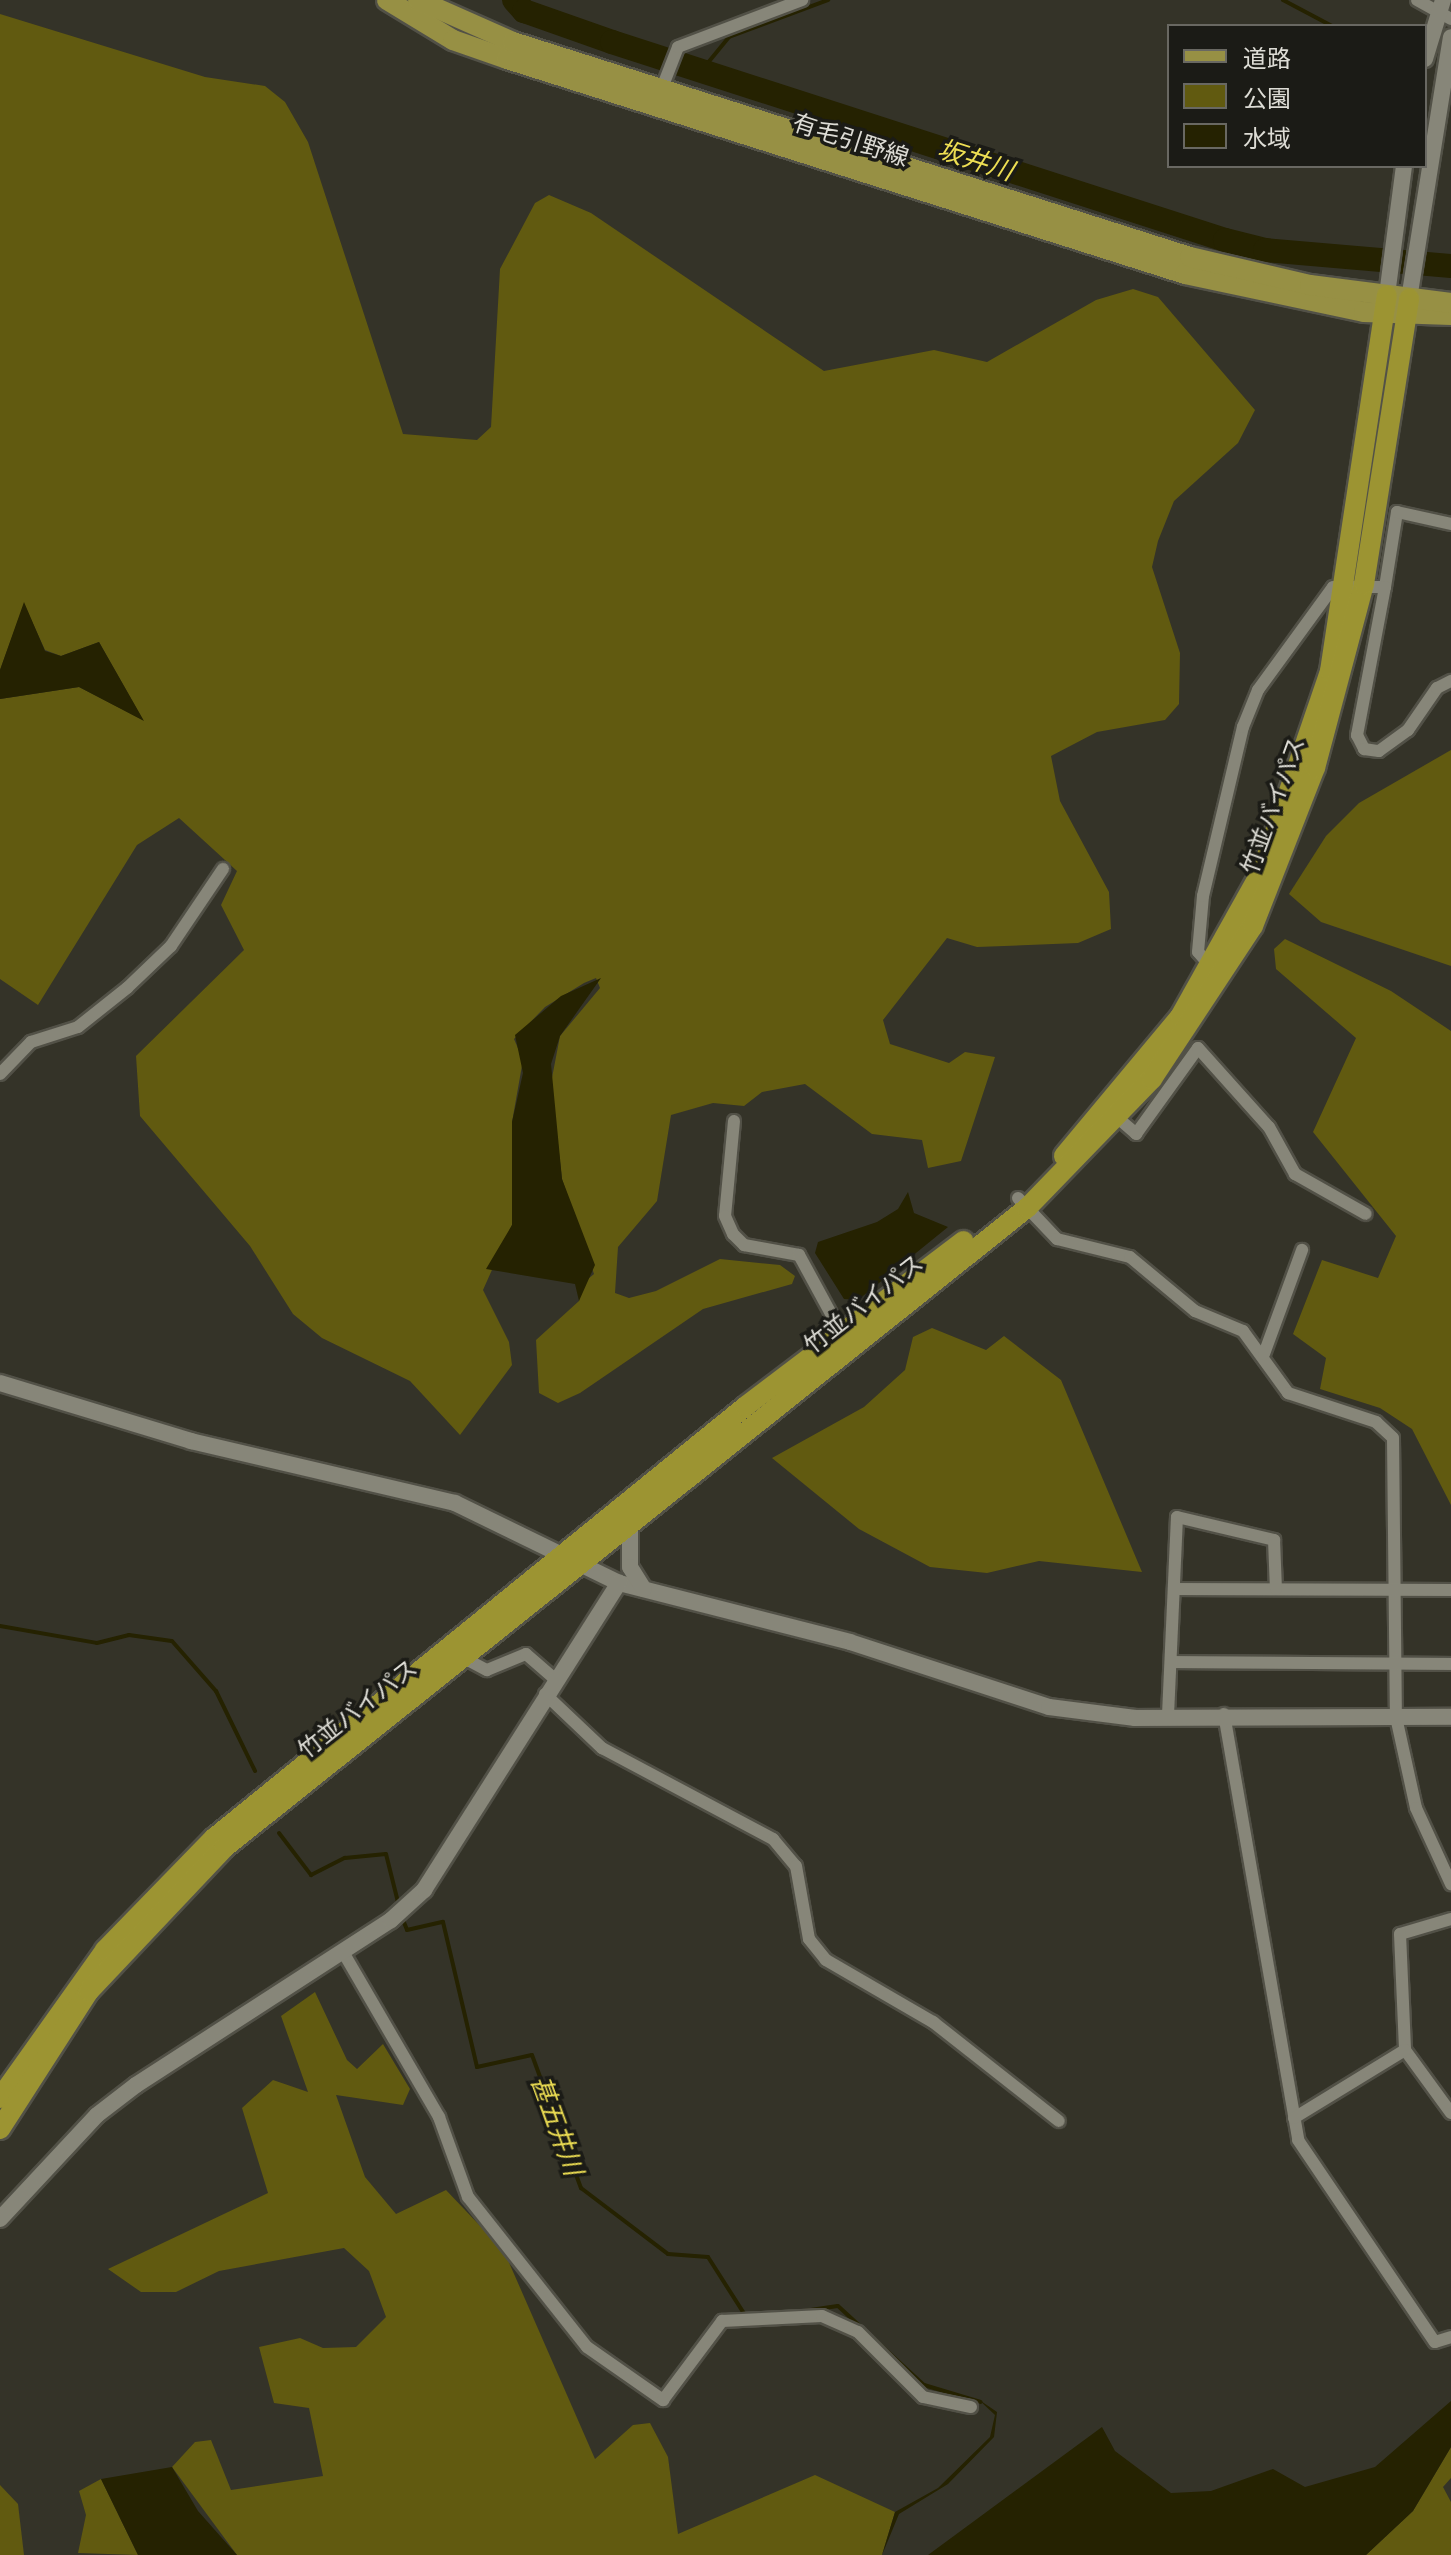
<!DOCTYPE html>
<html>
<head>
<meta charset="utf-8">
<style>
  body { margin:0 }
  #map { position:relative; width:1451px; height:2555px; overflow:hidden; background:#343328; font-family:"Exo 2","Noto Sans JP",sans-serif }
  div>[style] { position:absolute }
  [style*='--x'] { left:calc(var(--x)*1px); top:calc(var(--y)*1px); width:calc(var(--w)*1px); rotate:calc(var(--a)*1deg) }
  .green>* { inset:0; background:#615a10 }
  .water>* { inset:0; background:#252201 }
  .stream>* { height:4px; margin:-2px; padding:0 2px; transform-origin:2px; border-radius:2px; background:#252201 }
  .river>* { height:24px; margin:-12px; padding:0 12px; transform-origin:12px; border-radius:12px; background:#252201 }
  .roads { filter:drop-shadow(2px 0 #525147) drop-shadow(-2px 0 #525147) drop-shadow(0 2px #525147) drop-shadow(0 -2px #525147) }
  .minor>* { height:12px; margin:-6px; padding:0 6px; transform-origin:6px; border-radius:6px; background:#878679 }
  .tertiary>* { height:16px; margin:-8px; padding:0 8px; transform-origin:8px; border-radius:8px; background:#878679 }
  .primary>* { height:20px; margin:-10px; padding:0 10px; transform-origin:10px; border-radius:10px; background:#979044 }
  .trunk>* { height:20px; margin:-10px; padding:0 10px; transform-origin:10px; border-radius:10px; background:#9c9432 }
  span { translate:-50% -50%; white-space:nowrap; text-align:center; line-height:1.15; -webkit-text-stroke:7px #1b1b16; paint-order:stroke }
  .street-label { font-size:24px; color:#dddcd5 }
  .water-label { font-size:26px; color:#edde53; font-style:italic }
  .legend { position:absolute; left:1167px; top:24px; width:260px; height:144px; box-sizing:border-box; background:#1b1b16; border:2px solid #696862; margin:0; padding:10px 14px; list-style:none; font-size:24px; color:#dddcd5 }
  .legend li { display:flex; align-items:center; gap:16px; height:40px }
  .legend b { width:40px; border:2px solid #696862 }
</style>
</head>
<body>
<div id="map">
  <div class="green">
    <div style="clip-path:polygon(0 14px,205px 77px,265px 86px,285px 102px,308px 142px,403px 434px,477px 440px,491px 427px,500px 269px,535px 203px,549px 195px,591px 213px,824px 371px,934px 350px,987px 362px,1096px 300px,1133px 289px,1158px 297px,1255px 410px,1238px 443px,1174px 501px,1158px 541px,1152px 567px,1180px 653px,1179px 704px,1165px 720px,1097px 732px,1051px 756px,1060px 801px,1109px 892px,1111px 929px,1078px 943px,977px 947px,947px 938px,883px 1020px,890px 1044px,949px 1063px,965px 1052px,995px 1057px,961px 1161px,928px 1168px,922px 1140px,872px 1134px,805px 1084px,762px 1092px,744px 1106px,713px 1103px,671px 1115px,657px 1201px,618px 1247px,615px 1293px,629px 1298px,656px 1291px,720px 1259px,780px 1265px,795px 1276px,792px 1284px,703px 1309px,580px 1393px,558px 1403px,539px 1393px,536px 1340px,579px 1301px,582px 1284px,594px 1274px,562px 1179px,551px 1083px,560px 1036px,600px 988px,596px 978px,584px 983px,545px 1007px,514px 1039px,523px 1060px,512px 1122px,512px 1225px,483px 1290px,509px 1342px,512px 1365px,460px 1435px,410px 1381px,322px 1338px,293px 1314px,250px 1246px,140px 1116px,136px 1056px,244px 950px,221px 905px,237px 871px,179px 818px,137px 845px,38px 1005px,0 979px,0 699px,79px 687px,143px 720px,99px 642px,61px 656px,45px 650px,24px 604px,0 670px)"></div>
    <div style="clip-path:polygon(1451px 750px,1451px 966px,1321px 922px,1289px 894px,1326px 836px,1359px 803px)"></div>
    <div style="clip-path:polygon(1285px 939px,1391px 991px,1451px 1031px,1451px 1505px,1412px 1429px,1380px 1408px,1320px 1389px,1326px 1358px,1293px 1334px,1322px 1260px,1378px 1278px,1396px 1236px,1313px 1132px,1356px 1038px,1276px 969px,1274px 949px)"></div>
    <div style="clip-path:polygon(932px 1328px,986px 1350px,1004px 1336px,1061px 1380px,1142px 1572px,1039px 1561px,987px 1573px,930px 1567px,859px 1529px,772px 1458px,864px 1407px,905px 1370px,913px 1337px)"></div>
    <div style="clip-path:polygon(315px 1992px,347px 2060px,357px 2069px,383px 2044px,410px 2089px,403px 2105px,336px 2095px,365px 2177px,396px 2214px,446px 2190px,504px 2251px,595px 2459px,633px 2425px,650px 2423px,668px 2457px,678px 2534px,815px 2475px,895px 2512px,882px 2555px,237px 2555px,172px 2467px,195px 2442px,211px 2440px,231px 2490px,323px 2476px,309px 2408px,274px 2403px,259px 2347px,300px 2338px,323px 2348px,356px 2347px,386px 2317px,369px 2271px,344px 2248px,219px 2271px,176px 2292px,141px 2292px,108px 2269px,268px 2193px,242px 2108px,273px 2080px,308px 2092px,281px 2016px)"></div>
    <div style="clip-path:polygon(1451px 2447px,1451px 2478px,1443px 2487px,1451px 2502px,1451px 2555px,1366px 2555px,1413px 2511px)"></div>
    <div style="clip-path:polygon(101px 2479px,138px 2555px,78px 2553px,86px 2515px,79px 2491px)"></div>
    <div style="clip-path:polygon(0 2485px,18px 2504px,24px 2555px,0 2555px)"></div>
  </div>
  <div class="water">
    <div style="clip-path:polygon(24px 602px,45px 651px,61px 656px,99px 642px,144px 721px,79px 687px,0 699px,0 670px)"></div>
    <div style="clip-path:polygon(601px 978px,560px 1036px,551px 1064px,562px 1179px,595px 1265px,579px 1301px,575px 1284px,486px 1269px,512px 1225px,512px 1122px,523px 1073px,515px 1035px,561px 996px)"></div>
    <div style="clip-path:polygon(908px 1192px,914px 1213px,948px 1227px,858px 1300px,844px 1299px,815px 1253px,818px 1242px,877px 1222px,898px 1209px)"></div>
    <div style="clip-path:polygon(978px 2399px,997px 2412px,994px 2437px,948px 2484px,899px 2514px,882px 2555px,895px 2512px,938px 2488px,990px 2437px,995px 2415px)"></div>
    <div style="clip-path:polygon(1451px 2401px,1451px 2447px,1413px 2511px,1366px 2555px,928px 2555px,1102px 2427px,1115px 2451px,1171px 2493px,1211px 2491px,1273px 2469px,1305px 2487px,1375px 2467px)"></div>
    <div style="clip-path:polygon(172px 2467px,198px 2511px,237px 2555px,138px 2555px,101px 2479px)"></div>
  </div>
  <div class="stream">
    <div style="--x:1283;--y:0;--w:55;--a:28"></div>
    <div style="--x:702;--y:70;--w:43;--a:-50.7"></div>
    <div style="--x:729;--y:37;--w:106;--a:-20.5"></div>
    <div style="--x:0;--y:1626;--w:98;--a:9.9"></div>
    <div style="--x:97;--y:1643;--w:33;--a:-14"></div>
    <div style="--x:129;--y:1635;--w:43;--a:7.9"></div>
    <div style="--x:172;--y:1641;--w:67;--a:48.7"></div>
    <div style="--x:216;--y:1691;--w:89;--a:64"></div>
    <div style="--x:279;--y:1833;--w:53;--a:52.7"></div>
    <div style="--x:311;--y:1875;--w:38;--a:-27"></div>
    <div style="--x:345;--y:1858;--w:41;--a:-5.6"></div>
    <div style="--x:386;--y:1854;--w:54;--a:76"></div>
    <div style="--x:401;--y:1915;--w:16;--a:68"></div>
    <div style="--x:407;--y:1930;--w:37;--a:-13"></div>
    <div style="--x:443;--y:1922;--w:149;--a:76.8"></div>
    <div style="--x:477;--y:2067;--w:56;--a:-12.3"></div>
    <div style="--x:532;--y:2055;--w:142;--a:69.8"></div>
    <div style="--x:581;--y:2188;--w:109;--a:37.2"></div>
    <div style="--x:668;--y:2254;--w:40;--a:4.3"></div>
    <div style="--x:708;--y:2257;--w:69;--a:57.5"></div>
    <div style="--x:797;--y:2312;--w:41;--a:-8.3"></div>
    <div style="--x:838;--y:2306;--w:117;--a:42.6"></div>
    <div style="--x:924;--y:2385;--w:59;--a:16.6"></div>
  </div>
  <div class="river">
    <div style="--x:514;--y:0;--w:15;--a:48"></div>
    <div style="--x:524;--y:11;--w:93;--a:19.4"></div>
    <div style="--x:612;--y:42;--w:644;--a:17.9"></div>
    <div style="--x:1225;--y:240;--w:41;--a:14"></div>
    <div style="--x:1265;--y:250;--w:187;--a:4.9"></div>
  </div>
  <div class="roads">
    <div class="minor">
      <div style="--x:1417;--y:0;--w:39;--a:29"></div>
      <div style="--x:660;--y:93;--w:49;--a:-68.6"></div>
      <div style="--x:678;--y:47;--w:133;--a:-20.8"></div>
      <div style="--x:1385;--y:587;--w:76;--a:-80.9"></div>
      <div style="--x:1397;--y:512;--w:55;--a:12.5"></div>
      <div style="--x:1212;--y:968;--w:21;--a:-131"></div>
      <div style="--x:1198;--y:952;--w:56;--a:-84.9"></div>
      <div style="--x:1203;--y:896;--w:174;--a:-76.7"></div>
      <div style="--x:1243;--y:727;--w:40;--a:-68"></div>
      <div style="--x:1258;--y:690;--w:127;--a:-53.9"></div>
      <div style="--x:1333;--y:587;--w:52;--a:0"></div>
      <div style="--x:1385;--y:587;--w:151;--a:100.7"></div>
      <div style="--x:1357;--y:735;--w:16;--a:63"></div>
      <div style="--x:1364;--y:749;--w:15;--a:8"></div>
      <div style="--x:1379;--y:751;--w:36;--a:-36"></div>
      <div style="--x:1408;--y:730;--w:51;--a:-55.4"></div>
      <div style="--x:1437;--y:688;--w:16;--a:-27"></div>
      <div style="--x:0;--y:1074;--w:45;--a:-45.9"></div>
      <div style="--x:31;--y:1042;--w:49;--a:-17.7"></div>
      <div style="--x:78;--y:1027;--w:63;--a:-38.5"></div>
      <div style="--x:127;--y:988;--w:61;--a:-43.7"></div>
      <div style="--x:171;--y:946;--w:93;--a:-56"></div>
      <div style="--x:1119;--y:1119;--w:23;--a:41"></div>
      <div style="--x:1136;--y:1134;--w:106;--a:-54.2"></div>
      <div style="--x:1198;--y:1048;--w:106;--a:48.1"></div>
      <div style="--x:1269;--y:1127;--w:54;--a:61"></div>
      <div style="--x:1295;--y:1174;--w:81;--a:29.4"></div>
      <div style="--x:734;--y:1121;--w:95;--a:95.4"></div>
      <div style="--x:725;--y:1216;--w:20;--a:66"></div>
      <div style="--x:733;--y:1234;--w:16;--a:45"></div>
      <div style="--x:744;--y:1245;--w:56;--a:10.3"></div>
      <div style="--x:799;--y:1255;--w:90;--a:61.4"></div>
      <div style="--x:1018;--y:1198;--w:57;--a:46.4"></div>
      <div style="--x:1057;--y:1239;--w:75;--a:13.9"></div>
      <div style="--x:1130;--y:1257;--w:85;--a:39.7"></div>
      <div style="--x:1195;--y:1311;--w:52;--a:22.6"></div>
      <div style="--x:1243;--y:1331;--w:77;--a:54"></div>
      <div style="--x:1288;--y:1393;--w:93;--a:18.2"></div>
      <div style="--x:1376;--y:1422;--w:23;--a:43"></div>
      <div style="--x:1393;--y:1438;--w:279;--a:89.4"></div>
      <div style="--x:1396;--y:1717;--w:93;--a:77.6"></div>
      <div style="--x:1416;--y:1808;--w:84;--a:65.3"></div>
      <div style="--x:1264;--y:1354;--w:111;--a:-69.9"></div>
      <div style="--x:1174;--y:1589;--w:277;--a:0.2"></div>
      <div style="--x:464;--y:1658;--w:26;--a:28"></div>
      <div style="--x:487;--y:1670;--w:42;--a:-22.3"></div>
      <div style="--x:526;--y:1654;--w:37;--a:41"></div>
      <div style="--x:1172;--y:1662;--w:279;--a:0.4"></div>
      <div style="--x:545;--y:1694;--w:79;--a:43.5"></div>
      <div style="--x:602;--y:1748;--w:194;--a:28"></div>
      <div style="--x:773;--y:1839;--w:35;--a:50"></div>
      <div style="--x:796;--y:1866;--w:74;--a:79.9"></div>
      <div style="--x:809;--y:1939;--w:27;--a:51"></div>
      <div style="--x:826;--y:1960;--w:124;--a:30.1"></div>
      <div style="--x:933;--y:2022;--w:160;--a:38.2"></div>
      <div style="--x:1224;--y:1714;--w:432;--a:80.1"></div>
      <div style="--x:1298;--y:2140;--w:244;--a:55.9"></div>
      <div style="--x:1435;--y:2342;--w:17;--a:-17"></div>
      <div style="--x:1168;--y:1715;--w:198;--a:-87.4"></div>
      <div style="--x:1177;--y:1517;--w:100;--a:13.3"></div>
      <div style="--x:1274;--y:1540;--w:49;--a:87.7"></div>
      <div style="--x:1451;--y:1919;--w:53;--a:163.6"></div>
      <div style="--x:1400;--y:1934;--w:116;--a:87.5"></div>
      <div style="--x:1405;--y:2050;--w:78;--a:53.9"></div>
      <div style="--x:343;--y:1952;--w:191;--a:59.8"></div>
      <div style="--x:439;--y:2117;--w:85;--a:70.1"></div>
      <div style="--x:468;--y:2197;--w:191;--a:51.6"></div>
      <div style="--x:587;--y:2347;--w:93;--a:34.9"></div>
      <div style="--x:663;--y:2400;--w:99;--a:-53.2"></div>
      <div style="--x:722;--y:2321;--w:100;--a:-2.9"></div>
      <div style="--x:822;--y:2316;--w:39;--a:24"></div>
      <div style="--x:858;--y:2332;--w:92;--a:45"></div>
      <div style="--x:923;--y:2397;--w:49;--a:11.8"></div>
      <div style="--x:1294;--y:2118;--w:130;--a:-31.5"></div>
    </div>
    <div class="tertiary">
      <div style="--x:1425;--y:59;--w:62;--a:-73"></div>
      <div style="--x:1387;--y:295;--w:130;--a:-82.5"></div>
      <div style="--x:1409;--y:299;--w:265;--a:-80.9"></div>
      <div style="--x:0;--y:1383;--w:200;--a:16.9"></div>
      <div style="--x:191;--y:1441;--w:271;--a:13.2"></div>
      <div style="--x:455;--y:1503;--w:182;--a:26"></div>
      <div style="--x:619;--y:1583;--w:238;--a:14.3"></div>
      <div style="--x:850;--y:1642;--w:209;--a:18.1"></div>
      <div style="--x:1049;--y:1707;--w:87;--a:7.3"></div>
      <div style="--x:1135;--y:1718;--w:316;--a:-0.2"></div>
      <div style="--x:630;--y:1525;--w:42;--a:90"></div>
      <div style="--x:630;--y:1567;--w:26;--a:58"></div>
      <div style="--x:0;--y:2219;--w:142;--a:-47"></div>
      <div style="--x:97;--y:2115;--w:49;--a:-37.6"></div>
      <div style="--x:136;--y:2085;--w:304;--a:-32.9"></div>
      <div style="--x:391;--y:1920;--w:45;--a:-42.3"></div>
      <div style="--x:424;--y:1890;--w:364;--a:-57.6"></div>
    </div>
    <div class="primary">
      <div style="--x:387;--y:0;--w:77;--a:31.2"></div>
      <div style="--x:453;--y:40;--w:57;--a:19.4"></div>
      <div style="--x:507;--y:59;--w:711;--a:17.59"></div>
      <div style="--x:1185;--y:274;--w:183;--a:12"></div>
      <div style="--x:1364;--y:312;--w:87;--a:2"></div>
      <div style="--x:418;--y:0;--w:104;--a:23.9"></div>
      <div style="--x:513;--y:42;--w:710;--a:17.62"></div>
      <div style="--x:1190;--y:257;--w:123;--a:13.1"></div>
      <div style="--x:1310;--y:285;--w:142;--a:7.3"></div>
    </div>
    <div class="trunk">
      <div style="--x:1064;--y:1156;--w:181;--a:-50.2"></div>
      <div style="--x:1180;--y:1017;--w:168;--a:-60.8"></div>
      <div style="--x:1262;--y:870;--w:210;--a:-71.1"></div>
      <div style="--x:1330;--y:671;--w:380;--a:-81.4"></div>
      <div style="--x:0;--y:2098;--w:181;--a:-54.6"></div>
      <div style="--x:105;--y:1950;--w:156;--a:-45.8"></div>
      <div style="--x:214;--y:1838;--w:685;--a:-39.08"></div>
      <div style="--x:746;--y:1406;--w:273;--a:-37.2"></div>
      <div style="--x:0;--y:2129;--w:164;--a:-57.2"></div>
      <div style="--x:89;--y:1991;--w:197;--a:-46.6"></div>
      <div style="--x:224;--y:1848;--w:1027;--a:-38.56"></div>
      <div style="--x:1027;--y:1208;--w:180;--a:-45.9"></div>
      <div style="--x:1152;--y:1079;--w:183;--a:-56.6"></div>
      <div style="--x:1253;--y:926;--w:170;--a:-68.6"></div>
      <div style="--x:1315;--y:768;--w:190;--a:-75.1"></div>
      <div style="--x:1364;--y:584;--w:289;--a:-81"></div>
    </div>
  </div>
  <div class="street-label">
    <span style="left:851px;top:139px;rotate:18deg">有毛引野線</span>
    <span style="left:1272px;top:805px;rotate:-70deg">竹並バイパス</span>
    <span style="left:863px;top:1303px;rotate:-38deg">竹並バイパス</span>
    <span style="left:357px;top:1708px;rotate:-38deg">竹並バイパス</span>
  </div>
  <div class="water-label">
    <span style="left:976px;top:159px;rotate:18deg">坂井川</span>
    <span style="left:558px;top:2125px;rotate:70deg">甚五井川</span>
  </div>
  <ul class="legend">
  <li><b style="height:10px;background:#979044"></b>道路</li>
  <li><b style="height:22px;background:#615a10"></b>公園</li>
  <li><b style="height:22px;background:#252201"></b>水域</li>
  </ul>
</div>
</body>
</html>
